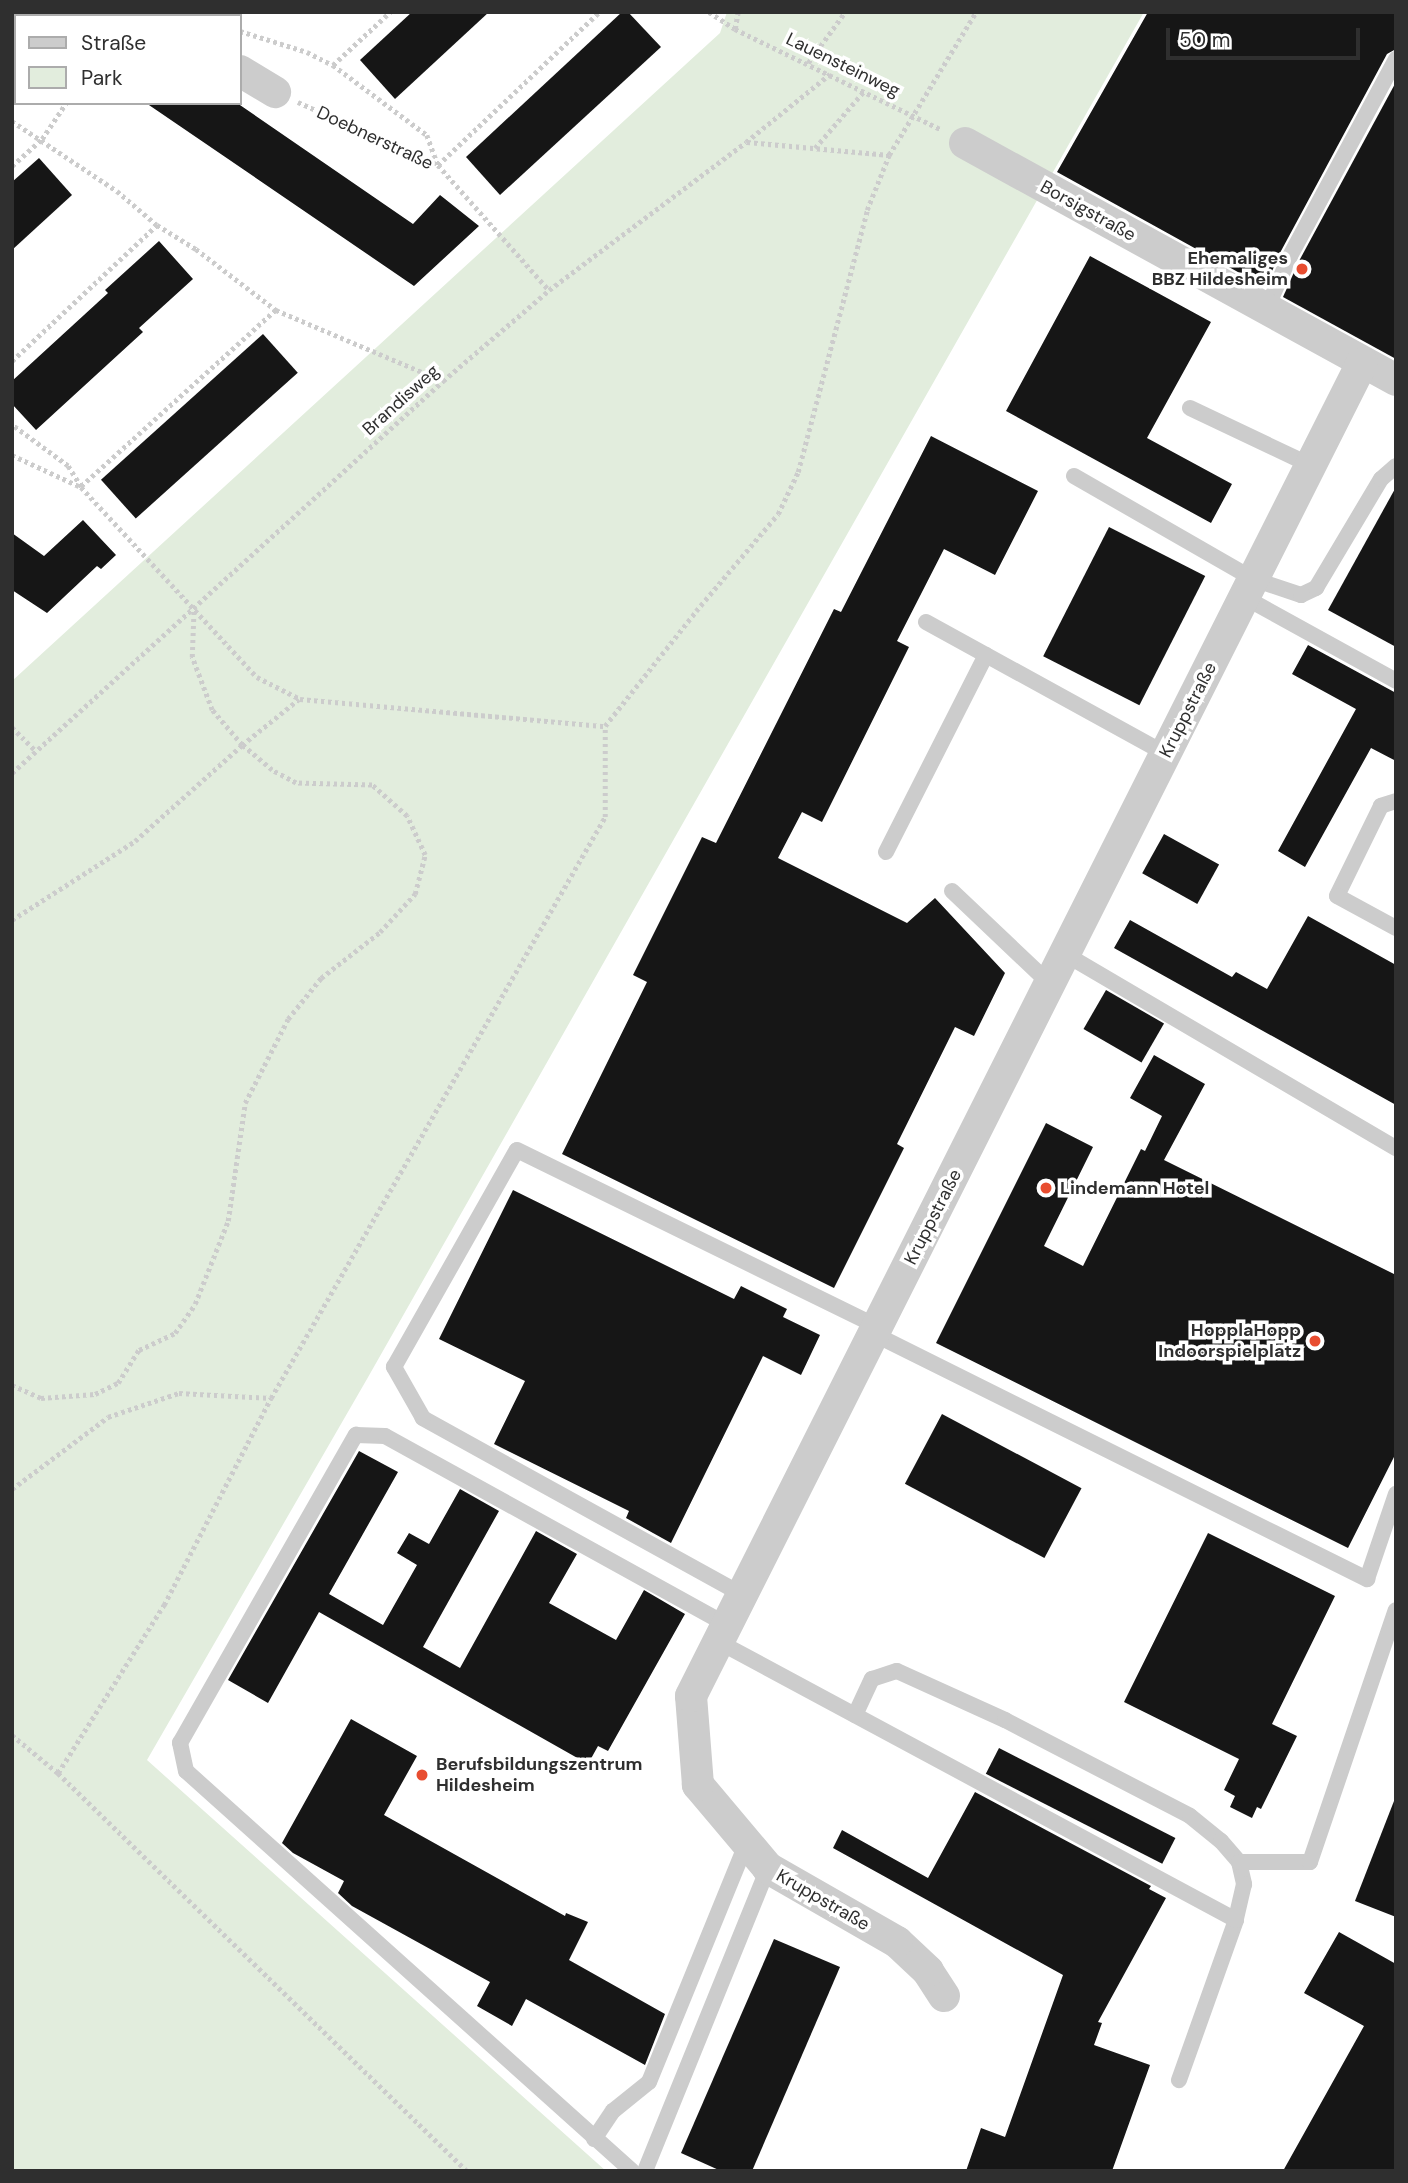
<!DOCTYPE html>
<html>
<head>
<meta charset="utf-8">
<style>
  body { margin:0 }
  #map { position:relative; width:1408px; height:2183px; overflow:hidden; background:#fff; font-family:"DM Sans",sans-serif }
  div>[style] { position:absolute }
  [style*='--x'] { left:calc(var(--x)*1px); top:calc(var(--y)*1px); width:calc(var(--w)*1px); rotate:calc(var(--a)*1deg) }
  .green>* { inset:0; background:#e2eddd }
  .building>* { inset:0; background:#161616; transform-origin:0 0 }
  .path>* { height:4.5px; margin-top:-2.25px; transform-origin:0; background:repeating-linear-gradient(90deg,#ccc 0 3.5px,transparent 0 7px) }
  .lane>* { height:16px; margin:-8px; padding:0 8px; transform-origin:8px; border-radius:8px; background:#ccc }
  .street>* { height:32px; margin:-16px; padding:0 16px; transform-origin:16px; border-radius:16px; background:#ccc }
  .dots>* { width:19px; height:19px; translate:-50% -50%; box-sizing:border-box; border:4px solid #fff; border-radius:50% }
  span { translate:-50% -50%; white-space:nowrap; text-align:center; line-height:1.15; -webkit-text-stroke:7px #fff; paint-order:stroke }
  .street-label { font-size:18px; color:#2f2f2f }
  .poi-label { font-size:18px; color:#2f2f2f; font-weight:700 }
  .right { translate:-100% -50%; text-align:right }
  .left { translate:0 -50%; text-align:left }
  .frame { position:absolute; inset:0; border:14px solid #2f2f2f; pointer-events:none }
  .legend { position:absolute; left:14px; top:14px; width:228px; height:91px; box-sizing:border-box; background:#fff; border:2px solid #acacac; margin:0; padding:9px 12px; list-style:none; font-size:21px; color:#2f2f2f }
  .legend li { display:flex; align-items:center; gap:14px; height:35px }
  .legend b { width:35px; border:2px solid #acacac }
  .scale { position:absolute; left:1166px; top:28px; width:194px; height:32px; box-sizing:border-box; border:4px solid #2f2f2f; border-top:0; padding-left:9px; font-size:21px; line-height:24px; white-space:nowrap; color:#2f2f2f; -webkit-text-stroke:5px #fff; paint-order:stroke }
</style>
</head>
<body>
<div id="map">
  <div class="green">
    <div style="clip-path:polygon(727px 12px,1144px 12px,367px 1379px,147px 1760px,606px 2171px,12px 2171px,12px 681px,720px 33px)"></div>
  </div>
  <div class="building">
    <div style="clip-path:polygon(412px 12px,489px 12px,395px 99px,360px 60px)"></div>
    <div style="clip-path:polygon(622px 12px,628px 12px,661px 47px,500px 195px,466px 157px)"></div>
    <div style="clip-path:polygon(1148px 12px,1396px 12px,1396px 49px,1387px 54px,1281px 251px,1265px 287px,1057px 172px)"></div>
    <div style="clip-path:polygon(1396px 82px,1396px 359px,1283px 297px,1299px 261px)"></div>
    <div style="clip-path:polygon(146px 103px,237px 103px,413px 224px,440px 195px,479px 226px,414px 286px)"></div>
    <div style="clip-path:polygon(39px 158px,72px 195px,12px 250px,12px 182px)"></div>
    <div style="clip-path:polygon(159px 241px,193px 279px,139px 328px,143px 332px,36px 430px,12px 404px,12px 381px,108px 293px,105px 290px)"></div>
    <div style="clip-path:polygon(1090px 256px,1211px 322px,1147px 438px,1232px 484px,1211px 523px,1006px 411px)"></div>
    <div style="left:263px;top:334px;width:52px;height:218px;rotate:48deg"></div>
    <div style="clip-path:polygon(931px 436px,1038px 491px,995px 575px,944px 549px,897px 641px,909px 647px,822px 822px,802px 812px,778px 858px,907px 923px,935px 898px,1005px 973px,974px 1036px,955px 1027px,897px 1144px,904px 1148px,834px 1288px,562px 1154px,647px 982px,633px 975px,702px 837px,716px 843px,834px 609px,841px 612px)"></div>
    <div style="clip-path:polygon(1396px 487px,1396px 647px,1328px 610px)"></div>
    <div style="clip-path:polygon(83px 520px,116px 555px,101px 569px,97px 566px,47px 613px,12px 590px,12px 533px,44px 556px)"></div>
    <div style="left:1109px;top:527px;width:108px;height:145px;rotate:27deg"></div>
    <div style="clip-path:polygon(1308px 645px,1396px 693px,1396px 761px,1371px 748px,1305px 867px,1278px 851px,1356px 709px,1292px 674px)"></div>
    <div style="left:1164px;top:834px;width:63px;height:45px;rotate:29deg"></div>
    <div style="clip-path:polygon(1308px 916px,1396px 965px,1396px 1105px,1114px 948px,1130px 920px,1232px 977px,1236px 972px,1267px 989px)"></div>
    <div style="left:1106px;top:990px;width:67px;height:45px;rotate:30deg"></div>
    <div style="clip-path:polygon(1154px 1055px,1205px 1084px,1164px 1160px,1396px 1275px,1396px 1453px,1348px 1548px,936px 1343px,1046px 1123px,1093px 1147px,1044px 1246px,1083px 1266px,1141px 1149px,1145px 1151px,1162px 1116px,1130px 1098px)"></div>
    <div style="clip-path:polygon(513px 1190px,734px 1299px,741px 1286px,787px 1309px,783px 1317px,820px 1335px,801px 1375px,763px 1356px,671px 1543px,626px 1518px,629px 1511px,494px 1444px,525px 1381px,439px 1339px)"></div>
    <div style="left:942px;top:1414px;width:158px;height:79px;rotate:28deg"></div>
    <div style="clip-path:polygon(359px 1451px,398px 1472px,329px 1594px,383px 1625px,417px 1565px,397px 1553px,409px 1533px,429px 1544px,460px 1489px,499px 1511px,423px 1647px,460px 1668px,536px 1531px,577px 1554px,549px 1603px,616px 1640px,644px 1590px,685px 1614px,608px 1751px,598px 1746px,588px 1764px,319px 1612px,268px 1703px,228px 1680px)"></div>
    <div style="clip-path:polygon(1208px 1533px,1335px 1596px,1272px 1724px,1297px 1736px,1261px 1809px,1257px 1807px,1252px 1818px,1230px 1807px,1235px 1796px,1224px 1790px,1239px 1759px,1124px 1702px)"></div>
    <div style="clip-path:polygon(351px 1719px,417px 1756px,384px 1815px,565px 1916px,566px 1913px,588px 1922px,569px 1960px,665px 2014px,645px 2065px,526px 1999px,512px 2026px,477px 2006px,490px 1982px,352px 1906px,338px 1893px,344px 1881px,293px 1853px,282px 1843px)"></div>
    <div style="left:999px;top:1748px;width:198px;height:29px;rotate:27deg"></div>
    <div style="clip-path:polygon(975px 1792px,1151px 1886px,1149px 1889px,1166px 1898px,1098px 2022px,1102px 2023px,1094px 2045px,1150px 2065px,1112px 2171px,966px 2171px,981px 2128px,1005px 2137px,1063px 1975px,833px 1848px,842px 1830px,928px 1878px)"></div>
    <div style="clip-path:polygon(1394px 1801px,1396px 1801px,1396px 1917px,1355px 1901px)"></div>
    <div style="clip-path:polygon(1339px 1932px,1396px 1964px,1396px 2171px,1283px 2171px,1364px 2026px,1304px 1993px)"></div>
    <div style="clip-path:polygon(774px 1939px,840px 1967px,752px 2171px,721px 2171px,681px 2153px)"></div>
  </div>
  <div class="path">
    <div style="--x:209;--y:12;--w:6;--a:39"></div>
    <div style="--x:709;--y:12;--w:31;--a:33"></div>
    <div style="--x:735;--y:29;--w:230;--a:26"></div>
    <div style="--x:735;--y:29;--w:17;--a:-80"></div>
    <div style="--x:240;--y:31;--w:70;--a:17.4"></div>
    <div style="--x:307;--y:52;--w:29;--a:27"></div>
    <div style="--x:333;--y:65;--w:117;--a:36.7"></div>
    <div style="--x:427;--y:135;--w:32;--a:70"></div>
    <div style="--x:438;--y:165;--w:222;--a:-43.5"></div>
    <div style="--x:808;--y:63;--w:63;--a:-54"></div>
    <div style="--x:333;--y:65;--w:78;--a:-42.9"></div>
    <div style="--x:298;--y:102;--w:154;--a:24.2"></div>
    <div style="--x:438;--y:165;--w:167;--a:48.4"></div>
    <div style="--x:12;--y:121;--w:126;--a:33.7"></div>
    <div style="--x:117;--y:191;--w:52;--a:40.4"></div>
    <div style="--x:157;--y:225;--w:46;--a:31.6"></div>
    <div style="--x:196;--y:249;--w:101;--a:37.3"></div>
    <div style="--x:276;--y:310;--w:263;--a:137.8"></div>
    <div style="--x:81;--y:487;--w:25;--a:-122"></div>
    <div style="--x:68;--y:466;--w:69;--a:-143.8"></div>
    <div style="--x:747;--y:142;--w:143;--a:5.2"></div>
    <div style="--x:815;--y:148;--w:75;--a:-49.3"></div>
    <div style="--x:12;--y:166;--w:40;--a:-42"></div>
    <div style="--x:42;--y:139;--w:43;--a:-56.3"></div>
    <div style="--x:276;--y:310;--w:181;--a:23"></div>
    <div style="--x:12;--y:361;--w:199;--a:-43.2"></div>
    <div style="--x:12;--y:455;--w:76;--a:24.9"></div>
    <div style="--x:81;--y:487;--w:259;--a:47.2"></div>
    <div style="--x:257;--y:677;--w:48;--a:27.1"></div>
    <div style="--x:300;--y:699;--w:306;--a:5.1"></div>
    <div style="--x:12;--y:727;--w:34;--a:45"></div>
    <div style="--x:12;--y:773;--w:583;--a:-42.29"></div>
    <div style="--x:443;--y:381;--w:140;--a:-40.6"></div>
    <div style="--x:549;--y:290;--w:246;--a:-36.9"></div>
    <div style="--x:746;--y:142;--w:108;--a:-39"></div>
    <div style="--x:12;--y:920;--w:146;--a:-32.7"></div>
    <div style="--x:135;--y:841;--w:144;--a:-41.9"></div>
    <div style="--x:242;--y:745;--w:73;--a:-38.9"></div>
    <div style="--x:12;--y:1385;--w:32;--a:24"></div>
    <div style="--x:41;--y:1398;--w:54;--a:-4.2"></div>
    <div style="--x:95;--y:1394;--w:25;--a:-26"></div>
    <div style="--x:118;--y:1383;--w:39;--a:-58"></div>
    <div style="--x:139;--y:1350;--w:40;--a:-25"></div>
    <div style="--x:175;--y:1333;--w:35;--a:-55"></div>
    <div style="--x:195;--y:1304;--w:89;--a:-68.3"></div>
    <div style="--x:228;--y:1221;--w:119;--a:-81.8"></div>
    <div style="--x:245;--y:1103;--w:94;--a:-62.9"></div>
    <div style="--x:288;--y:1019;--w:53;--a:-51.2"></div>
    <div style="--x:321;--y:978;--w:75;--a:-37.9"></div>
    <div style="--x:380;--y:932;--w:52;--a:-47.4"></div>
    <div style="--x:415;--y:894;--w:40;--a:-75.6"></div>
    <div style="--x:425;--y:855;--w:43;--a:-114.8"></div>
    <div style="--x:407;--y:816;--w:47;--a:-138.5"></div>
    <div style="--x:372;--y:785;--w:76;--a:-178.5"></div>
    <div style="--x:296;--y:783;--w:27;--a:-152"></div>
    <div style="--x:272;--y:770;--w:39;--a:-140"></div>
    <div style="--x:242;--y:745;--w:46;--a:-130.6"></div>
    <div style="--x:212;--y:710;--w:57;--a:-110.7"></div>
    <div style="--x:192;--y:657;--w:51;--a:-87.8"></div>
    <div style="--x:12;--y:1489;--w:120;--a:-36.9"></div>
    <div style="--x:108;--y:1417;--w:75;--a:-18.7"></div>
    <div style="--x:179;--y:1393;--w:92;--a:3.1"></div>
    <div style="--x:12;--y:1735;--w:60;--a:39.6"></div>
    <div style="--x:58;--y:1773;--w:571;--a:44.22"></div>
    <div style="--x:58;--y:1773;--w:199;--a:-57.8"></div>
    <div style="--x:164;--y:1605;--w:233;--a:-62.7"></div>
    <div style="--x:271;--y:1398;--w:670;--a:-60.11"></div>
    <div style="--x:605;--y:817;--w:91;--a:-90"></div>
    <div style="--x:605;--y:726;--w:147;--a:-51.6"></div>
    <div style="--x:696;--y:611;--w:127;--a:-49.8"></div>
    <div style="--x:778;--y:514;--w:47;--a:-64.5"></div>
    <div style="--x:798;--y:472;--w:271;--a:-75.2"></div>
    <div style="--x:867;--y:210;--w:59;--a:-68.2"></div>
    <div style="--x:889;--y:155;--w:167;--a:-58.7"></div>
  </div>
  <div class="lane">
    <div style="--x:1266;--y:310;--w:59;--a:-66"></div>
    <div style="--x:1290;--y:256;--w:224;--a:-61.7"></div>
    <div style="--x:1190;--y:408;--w:133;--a:25.4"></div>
    <div style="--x:1074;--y:476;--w:207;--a:29.9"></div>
    <div style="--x:1253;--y:579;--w:51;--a:18.4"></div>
    <div style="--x:1301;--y:595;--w:17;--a:-25"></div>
    <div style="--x:1316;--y:588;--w:127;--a:-59.2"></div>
    <div style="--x:1381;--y:479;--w:20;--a:-41"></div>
    <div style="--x:1244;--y:597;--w:174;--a:28.9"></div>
    <div style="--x:926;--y:622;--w:274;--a:28.8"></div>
    <div style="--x:1396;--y:801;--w:16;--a:162"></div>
    <div style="--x:1381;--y:806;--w:100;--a:116.1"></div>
    <div style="--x:1337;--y:896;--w:67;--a:28.5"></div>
    <div style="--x:886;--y:852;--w:221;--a:-63.1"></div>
    <div style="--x:952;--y:891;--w:135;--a:43.5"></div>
    <div style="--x:1065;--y:954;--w:384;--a:30.4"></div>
    <div style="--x:874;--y:1334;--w:551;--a:26.43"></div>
    <div style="--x:1367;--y:1579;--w:90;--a:-71.2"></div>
    <div style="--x:743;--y:1595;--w:366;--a:-151.1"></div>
    <div style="--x:423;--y:1418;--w:59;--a:-119.6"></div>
    <div style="--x:394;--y:1367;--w:249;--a:-60.5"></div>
    <div style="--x:517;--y:1150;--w:402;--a:26.1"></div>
    <div style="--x:719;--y:1642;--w:587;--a:28.27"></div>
    <div style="--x:1236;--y:1920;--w:170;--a:109.6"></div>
    <div style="--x:855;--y:1715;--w:40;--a:-65"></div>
    <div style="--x:872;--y:1679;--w:26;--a:-18"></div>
    <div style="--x:897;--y:1671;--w:119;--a:24.4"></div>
    <div style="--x:1005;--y:1720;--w:208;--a:27.4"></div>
    <div style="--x:1190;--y:1816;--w:40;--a:39"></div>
    <div style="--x:1221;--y:1841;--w:28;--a:49"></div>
    <div style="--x:1239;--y:1862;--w:23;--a:77"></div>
    <div style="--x:1244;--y:1884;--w:37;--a:103"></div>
    <div style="--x:1239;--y:1862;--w:71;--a:0"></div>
    <div style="--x:1310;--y:1862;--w:266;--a:-71.2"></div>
    <div style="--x:594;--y:2139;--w:34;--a:-56"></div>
    <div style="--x:613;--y:2111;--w:46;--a:-38.9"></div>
    <div style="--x:649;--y:2082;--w:259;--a:-67.8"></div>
    <div style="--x:632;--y:2171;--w:599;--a:-138.11"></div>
    <div style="--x:186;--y:1771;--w:29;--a:-102"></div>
    <div style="--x:180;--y:1743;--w:355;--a:-60.3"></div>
    <div style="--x:356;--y:1435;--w:29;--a:2"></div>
    <div style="--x:385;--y:1436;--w:392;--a:28.9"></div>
    <div style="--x:645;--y:2171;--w:327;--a:-67.9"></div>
  </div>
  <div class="street">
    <div style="--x:138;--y:12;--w:7;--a:34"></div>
    <div style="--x:240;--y:71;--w:41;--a:31"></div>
    <div style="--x:965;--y:143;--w:492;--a:28.8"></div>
    <div style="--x:944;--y:1996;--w:30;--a:-123"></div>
    <div style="--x:928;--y:1971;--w:42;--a:-136.9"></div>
    <div style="--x:897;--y:1942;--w:149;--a:-150.2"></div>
    <div style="--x:768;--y:1868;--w:109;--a:-130.1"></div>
    <div style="--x:698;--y:1785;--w:89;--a:-94.5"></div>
    <div style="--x:691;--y:1696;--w:1492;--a:-63.28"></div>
  </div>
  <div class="dots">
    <div style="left:1302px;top:269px;background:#e84d30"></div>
    <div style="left:1046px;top:1188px;background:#e84d30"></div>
    <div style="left:1315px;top:1341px;background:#e84d30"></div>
    <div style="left:422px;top:1775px;background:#e84d30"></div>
  </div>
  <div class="street-label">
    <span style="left:843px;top:65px;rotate:26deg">Lauensteinweg</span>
    <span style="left:375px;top:138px;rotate:25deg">Doebnerstraße</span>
    <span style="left:1088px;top:211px;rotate:29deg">Borsigstraße</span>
    <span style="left:401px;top:400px;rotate:-42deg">Brandisweg</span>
    <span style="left:1188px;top:710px;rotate:-63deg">Kruppstraße</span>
    <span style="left:933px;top:1217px;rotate:-63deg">Kruppstraße</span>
    <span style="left:823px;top:1900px;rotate:30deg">Kruppstraße</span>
  </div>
  <div class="poi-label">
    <span class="right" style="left:1288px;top:269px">Ehemaliges<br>BBZ Hildesheim</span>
    <span class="left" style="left:1060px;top:1188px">Lindemann Hotel</span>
    <span class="right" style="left:1301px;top:1341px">HopplaHopp<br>Indoorspielplatz</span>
    <span class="left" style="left:436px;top:1775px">Berufsbildungszentrum<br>Hildesheim</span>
  </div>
  <div class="frame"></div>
  <ul class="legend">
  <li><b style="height:9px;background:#ccc"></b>Straße</li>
  <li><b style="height:19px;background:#e2eddd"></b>Park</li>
  </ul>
  <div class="scale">50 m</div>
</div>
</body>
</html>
